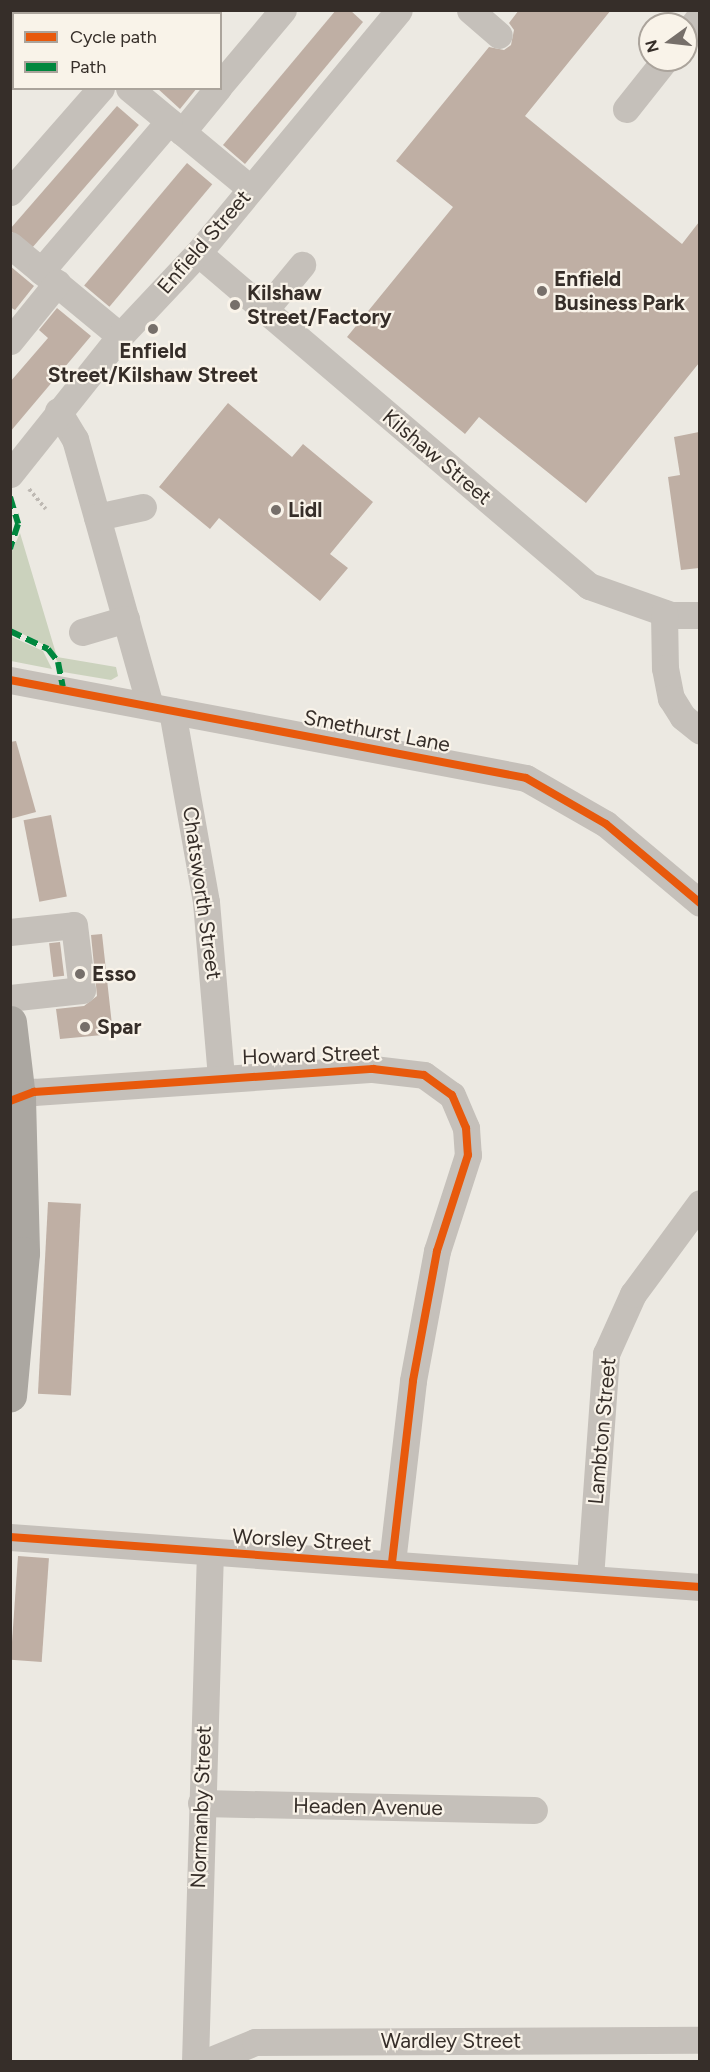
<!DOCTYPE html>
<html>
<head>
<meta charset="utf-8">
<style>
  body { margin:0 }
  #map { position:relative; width:710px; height:2072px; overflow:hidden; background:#ece9e2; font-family:Figtree,sans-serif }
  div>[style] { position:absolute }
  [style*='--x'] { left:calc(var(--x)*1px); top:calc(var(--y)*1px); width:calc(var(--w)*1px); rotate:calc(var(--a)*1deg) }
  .green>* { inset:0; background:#cbd2bd }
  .building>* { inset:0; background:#bfafa4; transform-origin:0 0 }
  .path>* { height:4px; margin-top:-2px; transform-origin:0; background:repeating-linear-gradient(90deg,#beb9b3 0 3px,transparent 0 6px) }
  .minor>* { height:27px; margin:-13.5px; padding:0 13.5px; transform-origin:13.5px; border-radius:13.5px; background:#c5c0ba }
  .highway>* { height:33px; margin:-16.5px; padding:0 16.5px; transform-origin:16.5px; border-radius:16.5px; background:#aba7a1 }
  .quiet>* { height:6px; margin-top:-3px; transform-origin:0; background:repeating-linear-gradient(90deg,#00873e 0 12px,transparent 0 18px) }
  .cycleway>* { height:8px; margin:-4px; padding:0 4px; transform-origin:4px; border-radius:4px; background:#e8590c }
  .dots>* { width:16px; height:16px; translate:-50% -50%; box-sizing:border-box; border:3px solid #f9f3e9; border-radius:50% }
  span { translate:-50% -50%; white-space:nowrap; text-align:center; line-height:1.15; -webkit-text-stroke:4.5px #f9f3e9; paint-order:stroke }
  .street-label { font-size:21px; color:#362e29 }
  .poi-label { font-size:21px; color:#362e29; font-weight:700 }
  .left { translate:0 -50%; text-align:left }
  .frame { position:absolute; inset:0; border:12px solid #362e29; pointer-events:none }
  .legend { position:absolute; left:12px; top:12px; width:210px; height:78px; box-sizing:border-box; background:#f9f3e9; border:2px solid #aba49c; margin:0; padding:8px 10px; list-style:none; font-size:18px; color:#362e29 }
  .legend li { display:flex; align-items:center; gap:12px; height:30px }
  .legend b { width:30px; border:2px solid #aba49c }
  .north { position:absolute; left:638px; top:12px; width:60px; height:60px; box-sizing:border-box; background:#f9f3e9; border:2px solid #aba49c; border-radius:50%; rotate:255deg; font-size:16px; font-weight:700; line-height:24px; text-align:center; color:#362e29 }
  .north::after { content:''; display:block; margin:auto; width:21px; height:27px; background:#766f6a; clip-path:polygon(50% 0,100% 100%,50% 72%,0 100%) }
</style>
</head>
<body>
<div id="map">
  <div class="green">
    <div style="clip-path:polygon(20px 533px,57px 657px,116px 667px,118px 676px,111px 680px,63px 672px,50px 648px,11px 628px,11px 553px)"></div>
    <div style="clip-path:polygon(10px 636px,43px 651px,52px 669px,11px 661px)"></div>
  </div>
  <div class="building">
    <div style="clip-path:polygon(336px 10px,350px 10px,363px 22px,245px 164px,223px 145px)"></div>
    <div style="clip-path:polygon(519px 10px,611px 10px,525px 116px,682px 244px,699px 222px,699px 363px,586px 503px,479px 417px,465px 434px,347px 337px,453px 207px,396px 161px,489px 47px,504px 50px,511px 45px,514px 30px,509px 23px)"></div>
    <div style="clip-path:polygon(157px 88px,197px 88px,180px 109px)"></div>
    <div style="left:117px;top:106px;width:29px;height:164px;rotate:41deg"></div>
    <div style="left:187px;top:163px;width:33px;height:160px;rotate:40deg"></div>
    <div style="clip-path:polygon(10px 266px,34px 286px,15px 310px,10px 307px)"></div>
    <div style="clip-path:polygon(57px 308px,91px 336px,10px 432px,10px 382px,48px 338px,39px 330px)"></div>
    <div style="clip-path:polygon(228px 403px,292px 457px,303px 444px,373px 502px,330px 554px,348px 568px,320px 601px,219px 518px,210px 529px,159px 487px)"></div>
    <div style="clip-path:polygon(699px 432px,699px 568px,681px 570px,668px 477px,680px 475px,674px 437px)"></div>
    <div style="clip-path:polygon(16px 741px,36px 812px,10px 819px,10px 742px)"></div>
    <div style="left:51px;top:815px;width:83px;height:28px;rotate:79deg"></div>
    <div style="clip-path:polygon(102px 934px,113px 1034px,60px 1039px,56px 1009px,84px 1006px,97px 996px,91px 935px)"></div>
    <div style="left:60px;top:942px;width:34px;height:11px;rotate:83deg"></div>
    <div style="left:48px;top:1202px;width:33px;height:192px;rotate:3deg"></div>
    <div style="left:18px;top:1556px;width:31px;height:104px;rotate:4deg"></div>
  </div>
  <div class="path">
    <div style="--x:29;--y:489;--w:26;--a:50"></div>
  </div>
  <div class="minor">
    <div style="--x:177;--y:10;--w:5;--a:53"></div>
    <div style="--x:470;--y:10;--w:38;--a:41"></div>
    <div style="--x:686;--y:34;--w:23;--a:-52"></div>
    <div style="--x:220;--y:85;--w:98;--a:-50"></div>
    <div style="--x:129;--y:88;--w:158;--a:39.6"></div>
    <div style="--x:626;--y:109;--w:63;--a:-51.5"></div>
    <div style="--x:182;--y:132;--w:57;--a:-50.7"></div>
    <div style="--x:10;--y:192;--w:138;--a:-48.8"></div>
    <div style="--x:10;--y:245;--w:143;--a:39.6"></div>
    <div style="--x:198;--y:253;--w:514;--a:40.42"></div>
    <div style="--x:589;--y:586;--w:87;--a:19.5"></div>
    <div style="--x:671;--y:615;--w:29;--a:0"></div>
    <div style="--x:41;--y:271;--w:197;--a:-49.5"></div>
    <div style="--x:264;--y:311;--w:60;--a:-50.4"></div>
    <div style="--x:10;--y:341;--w:75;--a:-51"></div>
    <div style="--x:58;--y:411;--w:33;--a:59"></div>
    <div style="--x:75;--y:439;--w:276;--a:74.3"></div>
    <div style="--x:10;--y:474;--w:176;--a:-51.4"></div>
    <div style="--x:120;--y:336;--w:114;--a:-46.8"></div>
    <div style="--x:198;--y:253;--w:315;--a:-50.4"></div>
    <div style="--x:97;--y:517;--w:47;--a:-12.3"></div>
    <div style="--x:664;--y:613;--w:55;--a:89"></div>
    <div style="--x:665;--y:668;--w:31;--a:79"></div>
    <div style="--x:671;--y:698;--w:22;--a:58"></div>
    <div style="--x:683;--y:717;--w:22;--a:39"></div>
    <div style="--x:82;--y:632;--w:46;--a:-16.5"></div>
    <div style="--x:10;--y:680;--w:525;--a:10.75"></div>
    <div style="--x:526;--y:778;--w:92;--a:29.9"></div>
    <div style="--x:606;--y:824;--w:123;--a:40"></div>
    <div style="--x:172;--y:711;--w:194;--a:79.9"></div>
    <div style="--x:206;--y:902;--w:176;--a:85.1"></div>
    <div style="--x:10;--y:932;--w:64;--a:-6.2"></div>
    <div style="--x:74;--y:925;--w:65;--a:83"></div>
    <div style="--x:82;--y:990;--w:72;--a:173.7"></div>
    <div style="--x:10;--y:1101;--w:26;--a:-21"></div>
    <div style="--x:34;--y:1092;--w:340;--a:-3.9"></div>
    <div style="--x:373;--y:1069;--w:51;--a:6.7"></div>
    <div style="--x:424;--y:1075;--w:34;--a:36"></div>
    <div style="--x:452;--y:1095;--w:36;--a:67"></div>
    <div style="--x:466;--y:1128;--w:27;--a:86"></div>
    <div style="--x:468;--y:1155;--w:101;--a:107.9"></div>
    <div style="--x:437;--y:1251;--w:132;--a:100.5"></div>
    <div style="--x:413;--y:1381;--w:183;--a:96.6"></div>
    <div style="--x:10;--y:1537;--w:692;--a:4.14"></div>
    <div style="--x:590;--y:1578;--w:225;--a:-85.9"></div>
    <div style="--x:606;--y:1354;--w:66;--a:-65.8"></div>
    <div style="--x:633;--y:1294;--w:113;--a:-53.6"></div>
    <div style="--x:201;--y:1803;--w:333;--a:1.2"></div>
    <div style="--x:195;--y:2062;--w:510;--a:-88.32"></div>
    <div style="--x:206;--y:2062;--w:53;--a:-22.2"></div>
    <div style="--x:255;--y:2042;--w:445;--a:-0.3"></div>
  </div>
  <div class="highway">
    <div style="--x:10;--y:1022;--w:77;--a:83.2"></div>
    <div style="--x:19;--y:1098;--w:155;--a:88.5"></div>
    <div style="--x:23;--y:1253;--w:143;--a:95.2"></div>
  </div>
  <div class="quiet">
    <div style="--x:10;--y:497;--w:28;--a:73"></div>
    <div style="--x:18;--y:524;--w:26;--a:108"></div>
    <div style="--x:10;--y:631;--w:42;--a:25.3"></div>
    <div style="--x:48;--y:649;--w:16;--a:52"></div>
    <div style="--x:58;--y:662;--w:25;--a:79"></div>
  </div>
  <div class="cycleway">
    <div style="--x:10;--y:680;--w:525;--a:10.75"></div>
    <div style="--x:526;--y:778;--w:92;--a:29.9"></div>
    <div style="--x:606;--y:824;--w:123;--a:40"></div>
    <div style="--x:10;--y:1101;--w:26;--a:-21"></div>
    <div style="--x:34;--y:1092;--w:340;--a:-3.9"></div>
    <div style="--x:373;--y:1069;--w:51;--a:6.7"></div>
    <div style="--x:424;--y:1075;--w:34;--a:36"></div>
    <div style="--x:452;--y:1095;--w:36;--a:67"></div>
    <div style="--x:466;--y:1128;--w:27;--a:86"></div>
    <div style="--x:468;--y:1155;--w:101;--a:107.9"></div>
    <div style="--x:437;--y:1251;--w:132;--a:100.5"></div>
    <div style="--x:413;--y:1381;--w:183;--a:96.6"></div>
    <div style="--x:10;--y:1537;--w:692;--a:4.14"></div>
  </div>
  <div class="dots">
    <div style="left:542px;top:291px;background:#766f6a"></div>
    <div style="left:235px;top:305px;background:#766f6a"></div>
    <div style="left:153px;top:329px;background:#766f6a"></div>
    <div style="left:276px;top:510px;background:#766f6a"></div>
    <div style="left:80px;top:974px;background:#766f6a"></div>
    <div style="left:85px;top:1027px;background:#766f6a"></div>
  </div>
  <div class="street-label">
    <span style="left:204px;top:242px;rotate:-49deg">Enfield Street</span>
    <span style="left:437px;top:457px;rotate:40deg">Kilshaw Street</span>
    <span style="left:377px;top:731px;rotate:11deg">Smethurst Lane</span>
    <span style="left:202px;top:893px;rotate:82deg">Chatsworth Street</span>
    <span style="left:311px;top:1055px;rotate:-2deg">Howard Street</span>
    <span style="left:602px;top:1431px;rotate:-85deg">Lambton Street</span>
    <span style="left:302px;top:1540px;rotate:3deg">Worsley Street</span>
    <span style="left:201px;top:1807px;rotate:-88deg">Normanby Street</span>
    <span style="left:368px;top:1807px;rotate:1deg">Headen Avenue</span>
    <span style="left:451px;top:2041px">Wardley Street</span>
  </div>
  <div class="poi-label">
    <span class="left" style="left:554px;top:291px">Enfield<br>Business Park</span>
    <span class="left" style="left:247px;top:305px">Kilshaw<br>Street/Factory</span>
    <span style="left:153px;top:363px">Enfield<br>Street/Kilshaw Street</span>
    <span class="left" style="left:288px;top:510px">Lidl</span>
    <span class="left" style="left:92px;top:974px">Esso</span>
    <span class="left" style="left:97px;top:1027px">Spar</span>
  </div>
  <div class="frame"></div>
  <ul class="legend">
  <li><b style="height:8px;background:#e8590c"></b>Cycle path</li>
  <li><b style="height:8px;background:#00873e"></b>Path</li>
  </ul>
  <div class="north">N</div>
</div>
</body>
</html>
